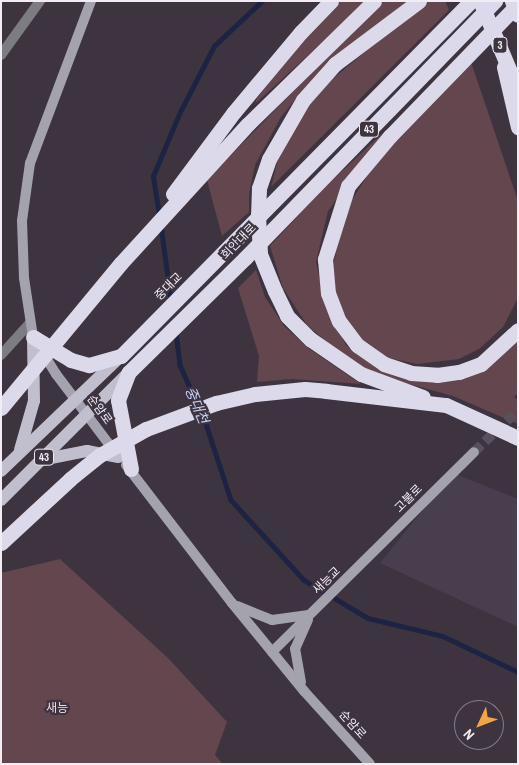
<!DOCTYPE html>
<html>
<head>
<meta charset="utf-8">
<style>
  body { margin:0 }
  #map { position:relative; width:519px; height:765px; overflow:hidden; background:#3d3440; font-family:"Archivo Narrow","Noto Sans KR",sans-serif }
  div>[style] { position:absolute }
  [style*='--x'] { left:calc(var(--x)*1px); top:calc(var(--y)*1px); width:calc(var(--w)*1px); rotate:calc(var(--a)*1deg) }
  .built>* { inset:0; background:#493e4e }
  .green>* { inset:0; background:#63464e }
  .stream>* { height:4.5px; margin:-2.25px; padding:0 2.25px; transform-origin:2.25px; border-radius:2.25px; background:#1d2443 }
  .secondary-tunnel>* { height:10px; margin-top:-5px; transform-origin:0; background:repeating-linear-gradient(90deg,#58505b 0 10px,transparent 0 15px) }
  .street>* { height:10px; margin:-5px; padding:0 5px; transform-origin:5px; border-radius:5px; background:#7d7c83 }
  .secondary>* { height:10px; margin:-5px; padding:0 5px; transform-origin:5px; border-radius:5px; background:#a4a2ad }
  .primary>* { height:12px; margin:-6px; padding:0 6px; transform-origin:6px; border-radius:6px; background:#c1bfcd }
  .highway>* { height:15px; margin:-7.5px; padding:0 7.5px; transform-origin:7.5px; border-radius:7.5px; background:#dcd9ea }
  .highway-bridge>* { height:15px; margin:-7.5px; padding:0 7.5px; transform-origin:7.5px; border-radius:7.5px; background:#dcd9ea }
  span { translate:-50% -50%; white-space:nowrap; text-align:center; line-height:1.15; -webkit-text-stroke:4.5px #3d3440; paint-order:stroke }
  .shield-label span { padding:1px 4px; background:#3d3440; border:1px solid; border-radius:4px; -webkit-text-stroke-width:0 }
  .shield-label { font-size:11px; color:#f2ecf4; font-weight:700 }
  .street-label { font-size:12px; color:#f2ecf4 }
  .park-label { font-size:12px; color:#f9dae2 }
  .water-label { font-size:14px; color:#c6d2f7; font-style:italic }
  .frame { position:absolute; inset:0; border:2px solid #f2ecf4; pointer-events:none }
  .north { position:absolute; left:454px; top:700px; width:50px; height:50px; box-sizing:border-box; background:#3d3440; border:1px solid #857e88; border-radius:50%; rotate:227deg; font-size:14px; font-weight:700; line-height:20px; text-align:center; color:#f2ecf4 }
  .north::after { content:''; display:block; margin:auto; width:18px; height:22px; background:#f4a444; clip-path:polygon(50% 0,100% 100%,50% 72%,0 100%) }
</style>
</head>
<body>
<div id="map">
  <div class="built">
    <div style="clip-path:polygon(453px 473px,518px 499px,518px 627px,380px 563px)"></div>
  </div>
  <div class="green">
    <div style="clip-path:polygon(333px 1px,367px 1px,255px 104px,257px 98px)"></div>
    <div style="clip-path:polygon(381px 1px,407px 1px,304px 89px,281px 117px,255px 165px,249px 194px,249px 212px,222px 236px,207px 180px)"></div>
    <div style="clip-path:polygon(426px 1px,445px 1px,449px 10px,271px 187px,279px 155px,317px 92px)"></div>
    <div style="clip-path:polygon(471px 62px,518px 201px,518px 298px,503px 327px,479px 349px,459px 359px,417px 364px,389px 358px,369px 347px,350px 325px,334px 294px,333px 266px,342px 225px,352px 200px,376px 162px)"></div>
    <div style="clip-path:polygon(388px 128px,328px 211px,316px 262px,326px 308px,346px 345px,373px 365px,407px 377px,456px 378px,518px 337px,518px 393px,514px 397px,518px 400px,518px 424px,453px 396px,387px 378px,349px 361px,307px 325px,283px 288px,270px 246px,323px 189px)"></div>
    <div style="clip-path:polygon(256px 270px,265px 297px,284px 326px,308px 348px,361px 384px,292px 379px,257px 382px,259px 356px,238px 288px)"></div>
    <div style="clip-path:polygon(60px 559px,168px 658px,227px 722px,215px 755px,223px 764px,1px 764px,1px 573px)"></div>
  </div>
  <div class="stream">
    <div style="--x:159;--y:215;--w:39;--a:-99"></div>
    <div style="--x:153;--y:176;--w:69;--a:-67.1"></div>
    <div style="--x:180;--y:112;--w:74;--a:-62.7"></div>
    <div style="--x:214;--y:46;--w:66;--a:-43.2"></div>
    <div style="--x:161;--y:225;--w:75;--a:82.3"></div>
    <div style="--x:176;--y:332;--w:33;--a:83"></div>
    <div style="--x:180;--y:365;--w:64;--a:66.2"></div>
    <div style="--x:206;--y:424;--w:80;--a:71.8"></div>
    <div style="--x:231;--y:500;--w:108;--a:47.6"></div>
    <div style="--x:304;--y:580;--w:74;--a:30.7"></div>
    <div style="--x:368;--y:618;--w:77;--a:13.5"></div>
    <div style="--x:443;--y:636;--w:83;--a:25.6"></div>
  </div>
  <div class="secondary-tunnel">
    <div style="--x:474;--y:452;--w:61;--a:-43.7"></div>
  </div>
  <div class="street">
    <div style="--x:1;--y:55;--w:67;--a:-54.2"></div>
    <div style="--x:1;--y:355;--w:43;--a:-47.8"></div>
  </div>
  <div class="secondary">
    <div style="--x:91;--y:1;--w:173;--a:110.6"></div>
    <div style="--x:30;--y:163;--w:59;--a:97.9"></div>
    <div style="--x:22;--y:221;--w:57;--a:88"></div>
    <div style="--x:24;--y:278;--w:60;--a:81.3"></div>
    <div style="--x:33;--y:337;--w:44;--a:58.1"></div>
    <div style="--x:56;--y:374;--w:98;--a:52.9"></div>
    <div style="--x:126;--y:465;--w:174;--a:52.5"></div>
    <div style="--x:232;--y:603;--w:114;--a:50.7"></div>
    <div style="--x:304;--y:691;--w:98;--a:47.9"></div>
    <div style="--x:237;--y:606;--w:38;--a:22"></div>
    <div style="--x:272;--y:620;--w:37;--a:-8"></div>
    <div style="--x:272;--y:652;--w:284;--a:-44.7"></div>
    <div style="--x:301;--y:682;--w:34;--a:-100"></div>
    <div style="--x:295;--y:649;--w:32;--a:-66"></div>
  </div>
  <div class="primary">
    <div style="--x:20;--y:450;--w:51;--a:-74.1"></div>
    <div style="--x:34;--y:401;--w:64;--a:-90.9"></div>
    <div style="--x:41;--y:460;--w:47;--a:-11.1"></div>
    <div style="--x:87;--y:451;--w:32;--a:11"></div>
    <div style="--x:1;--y:471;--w:166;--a:-43.8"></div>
    <div style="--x:1;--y:500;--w:180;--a:-45"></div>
  </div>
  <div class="highway">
    <div style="--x:518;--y:4;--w:184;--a:134.1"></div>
    <div style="--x:390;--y:136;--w:65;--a:130"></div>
    <div style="--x:348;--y:186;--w:77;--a:107.5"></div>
    <div style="--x:325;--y:259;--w:34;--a:85"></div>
    <div style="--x:328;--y:293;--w:30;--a:69"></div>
    <div style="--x:339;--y:321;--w:30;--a:53"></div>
    <div style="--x:357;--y:345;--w:33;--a:35"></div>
    <div style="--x:384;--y:364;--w:28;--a:18"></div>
    <div style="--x:411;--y:373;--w:26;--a:4"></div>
    <div style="--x:437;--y:375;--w:22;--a:-8"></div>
    <div style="--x:459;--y:372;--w:23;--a:-20"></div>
    <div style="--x:481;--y:364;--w:50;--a:-42.6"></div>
    <div style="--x:504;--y:67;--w:62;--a:76.9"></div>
    <div style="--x:303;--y:100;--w:48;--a:-48.4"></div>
    <div style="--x:335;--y:64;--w:105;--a:-36.9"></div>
    <div style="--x:173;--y:194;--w:102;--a:-53.4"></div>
    <div style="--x:234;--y:112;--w:104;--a:-50.1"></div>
    <div style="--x:301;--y:32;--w:43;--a:-45.9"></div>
    <div style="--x:121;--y:263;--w:188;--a:-47.6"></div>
    <div style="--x:248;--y:124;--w:176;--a:-44.3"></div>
    <div style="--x:33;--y:337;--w:44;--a:31.2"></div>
    <div style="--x:71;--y:360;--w:19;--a:16"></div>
    <div style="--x:89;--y:365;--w:33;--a:-16"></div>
    <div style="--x:121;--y:356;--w:499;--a:-45.4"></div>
    <div style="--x:310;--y:339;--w:62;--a:34.5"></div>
    <div style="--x:361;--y:374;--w:66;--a:20.4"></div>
    <div style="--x:326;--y:391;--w:121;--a:6.7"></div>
    <div style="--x:446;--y:405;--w:79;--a:24.6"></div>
    <div style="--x:131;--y:469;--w:70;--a:-100.7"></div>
    <div style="--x:118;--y:400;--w:30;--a:-69"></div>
    <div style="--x:129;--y:372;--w:163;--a:-44.5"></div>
    <div style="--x:245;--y:258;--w:359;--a:-45.8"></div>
    <div style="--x:1;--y:543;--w:94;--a:-42.8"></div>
  </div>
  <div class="highway-bridge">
    <div style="--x:480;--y:1;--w:97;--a:66.9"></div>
    <div style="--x:512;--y:1;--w:15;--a:67"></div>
    <div style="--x:303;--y:100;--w:68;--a:120"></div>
    <div style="--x:269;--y:159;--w:31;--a:109"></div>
    <div style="--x:259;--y:188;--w:27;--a:92"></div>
    <div style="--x:258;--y:215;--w:39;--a:87"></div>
    <div style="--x:260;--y:254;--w:40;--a:68"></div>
    <div style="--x:275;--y:291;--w:28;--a:64"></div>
    <div style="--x:287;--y:316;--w:33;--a:45"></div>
    <div style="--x:1;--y:408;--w:188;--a:-50.4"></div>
    <div style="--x:70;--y:479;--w:38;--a:-39"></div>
    <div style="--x:100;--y:455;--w:53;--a:-29.5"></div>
    <div style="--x:146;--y:429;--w:75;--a:-20.4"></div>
    <div style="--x:216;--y:403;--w:40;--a:-13"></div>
    <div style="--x:255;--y:394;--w:50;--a:-5.7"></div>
    <div style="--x:305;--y:389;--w:21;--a:5"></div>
  </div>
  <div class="shield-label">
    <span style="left:500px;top:45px">3</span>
    <span style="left:369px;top:129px">43</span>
    <span style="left:44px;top:457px">43</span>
  </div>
  <div class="street-label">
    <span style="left:239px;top:242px;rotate:-46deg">회안대로</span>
    <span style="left:169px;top:287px;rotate:-45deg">중대교</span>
    <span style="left:99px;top:410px;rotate:54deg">순암로</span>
    <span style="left:409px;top:499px;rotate:-45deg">고불로</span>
    <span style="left:327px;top:581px;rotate:-44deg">새능교</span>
    <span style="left:352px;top:725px;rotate:48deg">순암로</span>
  </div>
  <div class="park-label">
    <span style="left:57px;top:709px">새능</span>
  </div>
  <div class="water-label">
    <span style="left:197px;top:405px;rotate:67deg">중대천</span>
  </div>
  <div class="frame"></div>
  <div class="north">N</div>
</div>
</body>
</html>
